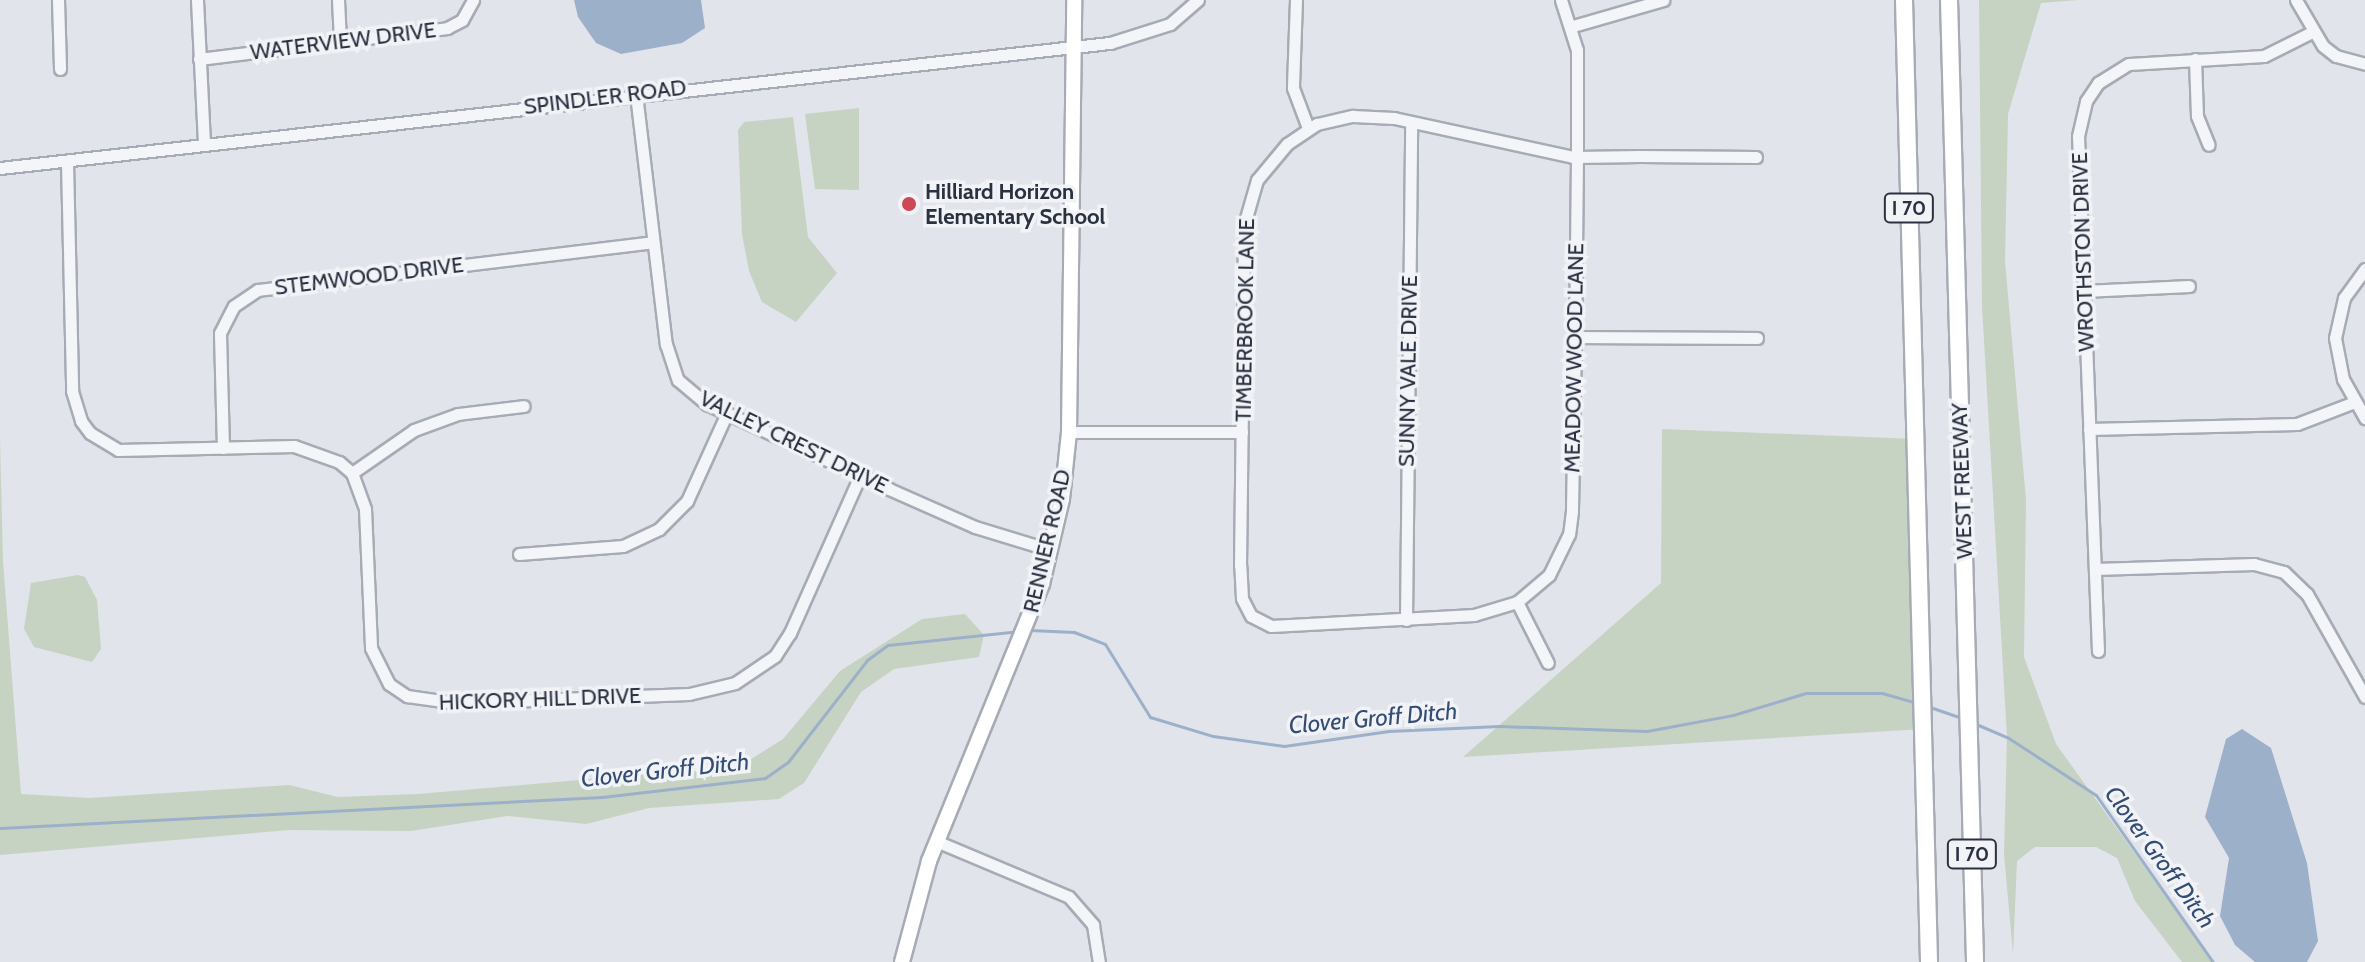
<!DOCTYPE html>
<html>
<head>
<meta charset="utf-8">
<style>
  body { margin:0 }
  #map { position:relative; width:2365px; height:962px; overflow:hidden; background:#e1e4ea; font-family:Cabin,sans-serif }
  div>[style] { position:absolute }
  [style*='--x'] { left:calc(var(--x)*1px); top:calc(var(--y)*1px); width:calc(var(--w)*1px); rotate:calc(var(--a)*1deg) }
  .green>* { inset:0; background:#c6d3c2 }
  .water>* { inset:0; background:#9db0c9 }
  .stream>* { height:3px; margin:-1.5px; padding:0 1.5px; transform-origin:1.5px; border-radius:1.5px; background:#9db0c9 }
  .roads { filter:drop-shadow(2px 0 #a6abb4) drop-shadow(-2px 0 #a6abb4) drop-shadow(0 2px #a6abb4) drop-shadow(0 -2px #a6abb4) }
  .minor>* { height:11px; margin:-5.5px; padding:0 5.5px; transform-origin:5.5px; border-radius:5.5px; background:#f4f5f8 }
  .major>* { height:14px; margin:-7px; padding:0 7px; transform-origin:7px; border-radius:7px; background:#fff }
  .highway>* { height:16px; margin:-8px; padding:0 8px; transform-origin:8px; border-radius:8px; background:#fff }
  .dots>* { width:22px; height:22px; translate:-50% -50%; box-sizing:border-box; border:4px solid #f1f3f7; border-radius:50% }
  span { translate:-50% -50%; white-space:nowrap; text-align:center; line-height:1.15; -webkit-text-stroke:7px #f1f3f7; paint-order:stroke }
  .shield-label span { padding:2px 6px; background:#f1f3f7; border:2px solid; border-radius:6px; -webkit-text-stroke-width:0 }
  .shield-label { font-size:20px; color:#2a3141; font-weight:700 }
  .street-label { font-size:22px; color:#2a3141 }
  .poi-label { font-size:22px; color:#2a3141; font-weight:700 }
  .left { translate:0 -50%; text-align:left }
  .water-label { font-size:24px; color:#344d75; font-style:italic }
</style>
</head>
<body>
<div id="map">
  <div class="green">
    <div style="clip-path:polygon(1979px 0,2078px 0,2041px 3px,2008px 114px,2005px 261px,2026px 500px,2024px 657px,2056px 744px,2213px 962px,2182px 962px,2135px 901px,2117px 858px,2096px 847px,2035px 847px,2017px 861px,2013px 954px,2004px 854px,2007px 737px,1982px 306px)"></div>
    <div style="clip-path:polygon(859px 108px,859px 190px,815px 189px,805px 114px)"></div>
    <div style="clip-path:polygon(793px 117px,808px 237px,837px 273px,796px 322px,762px 302px,749px 271px,742px 234px,738px 130px,744px 122px)"></div>
    <div style="clip-path:polygon(1662px 429px,1915px 439px,1923px 729px,1463px 757px,1661px 583px)"></div>
    <div style="clip-path:polygon(0 439px,3px 562px,21px 794px,89px 798px,289px 785px,338px 797px,418px 794px,740px 766px,783px 739px,840px 671px,922px 619px,965px 614px,984px 635px,979px 657px,894px 669px,861px 692px,804px 783px,779px 799px,649px 808px,586px 824px,507px 816px,411px 831px,290px 830px,0 855px)"></div>
    <div style="clip-path:polygon(78px 575px,85px 577px,97px 600px,101px 649px,92px 662px,34px 647px,24px 629px,31px 583px)"></div>
  </div>
  <div class="water">
    <div style="clip-path:polygon(574px 0,701px 0,705px 28px,682px 43px,621px 54px,596px 43px,578px 17px)"></div>
    <div style="clip-path:polygon(2242px 729px,2271px 748px,2307px 863px,2318px 941px,2307px 962px,2255px 962px,2235px 945px,2220px 916px,2229px 858px,2205px 817px,2226px 739px)"></div>
  </div>
  <div class="stream">
    <div style="--x:1030;--y:630;--w:44;--a:2.6"></div>
    <div style="--x:1074;--y:632;--w:33;--a:21"></div>
    <div style="--x:1105;--y:644;--w:86;--a:58.3"></div>
    <div style="--x:1150;--y:717;--w:66;--a:16.8"></div>
    <div style="--x:1213;--y:736;--w:72;--a:8"></div>
    <div style="--x:1284;--y:746;--w:106;--a:-8.1"></div>
    <div style="--x:1389;--y:731;--w:110;--a:-2.6"></div>
    <div style="--x:1499;--y:726;--w:148;--a:1.9"></div>
    <div style="--x:1647;--y:731;--w:87;--a:-10.5"></div>
    <div style="--x:1733;--y:715;--w:76;--a:-16.8"></div>
    <div style="--x:1806;--y:693;--w:76;--a:0"></div>
    <div style="--x:1882;--y:693;--w:35;--a:16"></div>
    <div style="--x:1927;--y:706;--w:36;--a:19"></div>
    <div style="--x:1976;--y:724;--w:34;--a:23"></div>
    <div style="--x:2007;--y:737;--w:106;--a:33.1"></div>
    <div style="--x:2096;--y:795;--w:204;--a:55"></div>
    <div style="--x:0;--y:828;--w:603;--a:-2.95"></div>
    <div style="--x:602;--y:797;--w:164;--a:-6.6"></div>
    <div style="--x:765;--y:778;--w:28;--a:-35"></div>
    <div style="--x:788;--y:762;--w:129;--a:-52.2"></div>
    <div style="--x:867;--y:660;--w:26;--a:-36"></div>
    <div style="--x:888;--y:645;--w:131;--a:-6.1"></div>
  </div>
  <div class="roads">
    <div class="minor">
      <div style="--x:58;--y:0;--w:69;--a:88.3"></div>
      <div style="--x:197;--y:0;--w:145;--a:87.2"></div>
      <div style="--x:338;--y:0;--w:41;--a:87.2"></div>
      <div style="--x:1296;--y:0;--w:88;--a:92"></div>
      <div style="--x:1293;--y:88;--w:43;--a:69.4"></div>
      <div style="--x:1561;--y:0;--w:52;--a:72.3"></div>
      <div style="--x:1577;--y:50;--w:107;--a:90"></div>
      <div style="--x:1577;--y:157;--w:180;--a:90.6"></div>
      <div style="--x:1575;--y:337;--w:174;--a:91"></div>
      <div style="--x:1572;--y:511;--w:23;--a:97"></div>
      <div style="--x:1569;--y:534;--w:46;--a:116"></div>
      <div style="--x:1549;--y:575;--w:42;--a:139.8"></div>
      <div style="--x:1517;--y:602;--w:45;--a:163.2"></div>
      <div style="--x:1474;--y:615;--w:203;--a:176.9"></div>
      <div style="--x:1271;--y:626;--w:22;--a:-153"></div>
      <div style="--x:1251;--y:616;--w:20;--a:-117"></div>
      <div style="--x:1242;--y:598;--w:33;--a:-93"></div>
      <div style="--x:1240;--y:565;--w:340;--a:-89.3"></div>
      <div style="--x:1244;--y:225;--w:47;--a:-73.9"></div>
      <div style="--x:1257;--y:180;--w:47;--a:-50.2"></div>
      <div style="--x:1287;--y:144;--w:36;--a:-34"></div>
      <div style="--x:1317;--y:124;--w:37;--a:-13"></div>
      <div style="--x:1353;--y:116;--w:41;--a:2.8"></div>
      <div style="--x:1394;--y:118;--w:183;--a:12.3"></div>
      <div style="--x:1573;--y:157;--w:4;--a:0"></div>
      <div style="--x:1577;--y:157;--w:63;--a:-0.9"></div>
      <div style="--x:1640;--y:156;--w:116;--a:0.5"></div>
      <div style="--x:2296;--y:0;--w:53;--a:59.6"></div>
      <div style="--x:2323;--y:46;--w:16;--a:38"></div>
      <div style="--x:2336;--y:56;--w:30;--a:15"></div>
      <div style="--x:1573;--y:26;--w:94;--a:-16.1"></div>
      <div style="--x:199;--y:59;--w:250;--a:-7.1"></div>
      <div style="--x:447;--y:28;--w:17;--a:-28"></div>
      <div style="--x:462;--y:20;--w:23;--a:-61"></div>
      <div style="--x:2195;--y:59;--w:57;--a:88"></div>
      <div style="--x:2197;--y:116;--w:31;--a:68"></div>
      <div style="--x:636;--y:94;--w:252;--a:83.2"></div>
      <div style="--x:666;--y:344;--w:38;--a:72"></div>
      <div style="--x:678;--y:380;--w:38;--a:40"></div>
      <div style="--x:707;--y:404;--w:201;--a:25"></div>
      <div style="--x:889;--y:489;--w:94;--a:23.8"></div>
      <div style="--x:975;--y:527;--w:78;--a:17"></div>
      <div style="--x:67;--y:162;--w:229;--a:88.7"></div>
      <div style="--x:72;--y:391;--w:31;--a:73"></div>
      <div style="--x:81;--y:421;--w:15;--a:53"></div>
      <div style="--x:90;--y:433;--w:33;--a:31"></div>
      <div style="--x:118;--y:450;--w:176;--a:-1.3"></div>
      <div style="--x:294;--y:446;--w:48;--a:19.6"></div>
      <div style="--x:339;--y:462;--w:17;--a:40"></div>
      <div style="--x:352;--y:473;--w:38;--a:70"></div>
      <div style="--x:365;--y:509;--w:139;--a:87.5"></div>
      <div style="--x:371;--y:648;--w:40;--a:63.4"></div>
      <div style="--x:389;--y:684;--w:22;--a:34"></div>
      <div style="--x:407;--y:696;--w:49;--a:8.1"></div>
      <div style="--x:456;--y:703;--w:233;--a:-2.2"></div>
      <div style="--x:689;--y:694;--w:47;--a:-13.4"></div>
      <div style="--x:735;--y:683;--w:48;--a:-34"></div>
      <div style="--x:775;--y:656;--w:27;--a:-57"></div>
      <div style="--x:790;--y:633;--w:172;--a:-66"></div>
      <div style="--x:0;--y:168;--w:1117;--a:-6.43"></div>
      <div style="--x:1110;--y:43;--w:63;--a:-17.6"></div>
      <div style="--x:1170;--y:24;--w:37;--a:-41"></div>
      <div style="--x:2365;--y:269;--w:36;--a:126"></div>
      <div style="--x:2344;--y:298;--w:41;--a:102.7"></div>
      <div style="--x:2335;--y:338;--w:42;--a:79"></div>
      <div style="--x:2343;--y:379;--w:45;--a:60.6"></div>
      <div style="--x:2084;--y:291;--w:105;--a:-2.7"></div>
      <div style="--x:1575;--y:337;--w:182;--a:0.3"></div>
      <div style="--x:2089;--y:429;--w:208;--a:-1.4"></div>
      <div style="--x:2297;--y:424;--w:62;--a:-20.8"></div>
      <div style="--x:1069;--y:432;--w:173;--a:0"></div>
      <div style="--x:223;--y:448;--w:115;--a:-91.5"></div>
      <div style="--x:220;--y:333;--w:30;--a:-63"></div>
      <div style="--x:234;--y:306;--w:29;--a:-34"></div>
      <div style="--x:258;--y:290;--w:398;--a:-6.9"></div>
      <div style="--x:352;--y:473;--w:75;--a:-34.7"></div>
      <div style="--x:414;--y:430;--w:47;--a:-20"></div>
      <div style="--x:458;--y:414;--w:66;--a:-6.9"></div>
      <div style="--x:519;--y:554;--w:104;--a:-4.4"></div>
      <div style="--x:623;--y:546;--w:40;--a:-25"></div>
      <div style="--x:659;--y:529;--w:40;--a:-45"></div>
      <div style="--x:687;--y:501;--w:97;--a:-65.6"></div>
      <div style="--x:2095;--y:569;--w:159;--a:-1.8"></div>
      <div style="--x:2254;--y:564;--w:31;--a:15"></div>
      <div style="--x:2284;--y:572;--w:32;--a:44"></div>
      <div style="--x:2307;--y:594;--w:118;--a:60.6"></div>
      <div style="--x:1517;--y:602;--w:68;--a:63.1"></div>
      <div style="--x:1406;--y:620;--w:497;--a:-89.4"></div>
      <div style="--x:2098;--y:651;--w:515;--a:-92.22"></div>
      <div style="--x:2078;--y:136;--w:36;--a:-77"></div>
      <div style="--x:2086;--y:101;--w:22;--a:-56"></div>
      <div style="--x:2098;--y:83;--w:36;--a:-32"></div>
      <div style="--x:2129;--y:64;--w:135;--a:-3.4"></div>
      <div style="--x:2264;--y:56;--w:54;--a:-26.6"></div>
      <div style="--x:936;--y:841;--w:144;--a:22.8"></div>
      <div style="--x:1069;--y:897;--w:37;--a:49"></div>
      <div style="--x:1093;--y:925;--w:37;--a:81"></div>
    </div>
    <div class="major">
      <div style="--x:902;--y:962;--w:105;--a:-75"></div>
      <div style="--x:929;--y:861;--w:299;--a:-67.8"></div>
      <div style="--x:1042;--y:584;--w:87;--a:-76.8"></div>
      <div style="--x:1062;--y:499;--w:67;--a:-84"></div>
      <div style="--x:1069;--y:432;--w:432;--a:-89.3"></div>
    </div>
    <div class="highway">
      <div style="--x:1904;--y:0;--w:962;--a:88.51"></div>
      <div style="--x:1949;--y:0;--w:962;--a:88.45"></div>
    </div>
  </div>
  <div class="dots">
    <div style="left:909px;top:204px;background:#cc4955"></div>
  </div>
  <div class="shield-label">
    <span style="left:1909px;top:208px">I 70</span>
    <span style="left:1972px;top:854px">I 70</span>
  </div>
  <div class="street-label">
    <span style="left:343px;top:41px;rotate:-7deg">WATERVIEW DRIVE</span>
    <span style="left:605px;top:97px;rotate:-7deg">SPINDLER ROAD</span>
    <span style="left:2083px;top:252px;rotate:-92deg">WROTHSTON DRIVE</span>
    <span style="left:369px;top:276px;rotate:-7deg">STEMWOOD DRIVE</span>
    <span style="left:1245px;top:320px;rotate:-89deg">TIMBERBROOK LANE</span>
    <span style="left:1574px;top:358px;rotate:-89deg">MEADOW WOOD LANE</span>
    <span style="left:1408px;top:371px;rotate:-89deg">SUNNY VALE DRIVE</span>
    <span style="left:794px;top:442px;rotate:26deg">VALLEY CREST DRIVE</span>
    <span style="left:1962px;top:481px;rotate:-92deg">WEST FREEWAY</span>
    <span style="left:1047px;top:541px;rotate:-77deg">RENNER ROAD</span>
    <span style="left:540px;top:699px;rotate:-2deg">HICKORY HILL DRIVE</span>
  </div>
  <div class="poi-label">
    <span class="left" style="left:925px;top:204px">Hilliard Horizon<br>Elementary School</span>
  </div>
  <div class="water-label">
    <span style="left:1373px;top:718px;rotate:-5deg">Clover Groff Ditch</span>
    <span style="left:665px;top:770px;rotate:-6deg">Clover Groff Ditch</span>
    <span style="left:2160px;top:857px;rotate:54deg">Clover Groff Ditch</span>
  </div>
</div>
</body>
</html>
